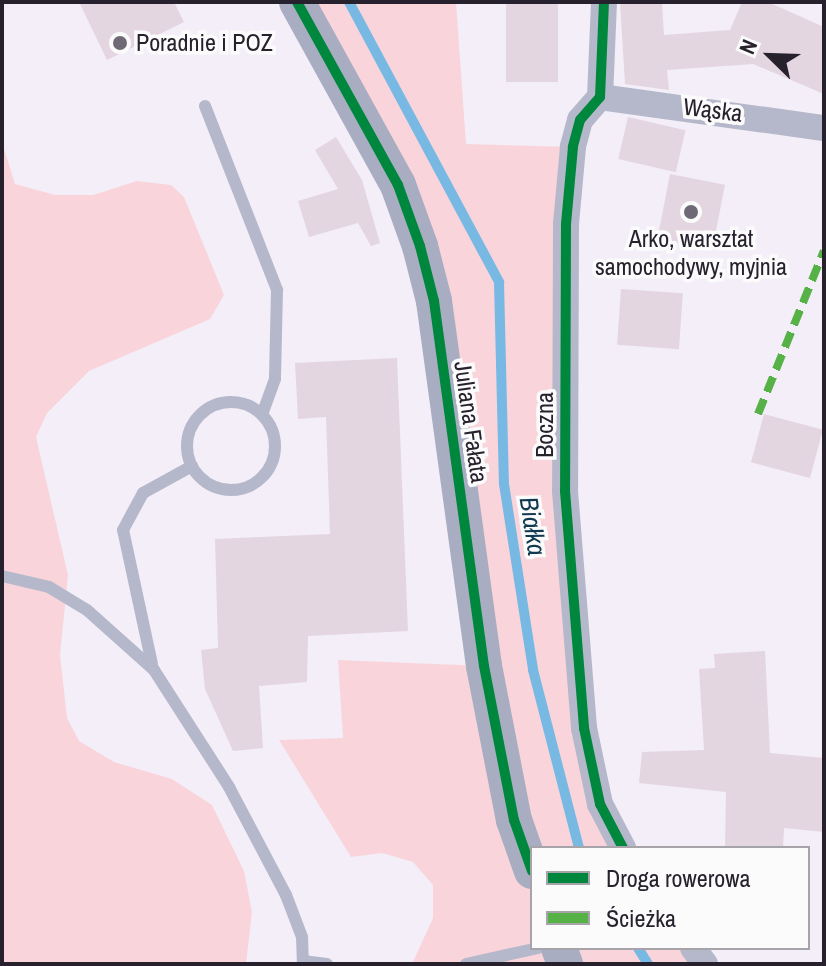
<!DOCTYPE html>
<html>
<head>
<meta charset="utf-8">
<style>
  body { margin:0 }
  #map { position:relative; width:826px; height:966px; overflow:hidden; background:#f3eef8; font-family:"Archivo Narrow",sans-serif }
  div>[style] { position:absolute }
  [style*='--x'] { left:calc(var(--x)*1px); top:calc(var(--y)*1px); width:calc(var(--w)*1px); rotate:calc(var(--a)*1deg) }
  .green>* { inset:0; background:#f9d5db }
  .stream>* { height:10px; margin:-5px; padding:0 5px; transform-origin:5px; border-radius:5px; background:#78b9e3 }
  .building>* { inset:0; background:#e3d6e1; transform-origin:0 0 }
  .lane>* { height:12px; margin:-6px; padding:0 6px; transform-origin:6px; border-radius:6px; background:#b5b8ca }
  .lane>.ring { margin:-6px; padding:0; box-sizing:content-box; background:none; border:12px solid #b5b8ca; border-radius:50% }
  .street>* { height:26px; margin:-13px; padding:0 13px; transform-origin:13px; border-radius:13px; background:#b5b8ca }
  .secondary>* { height:36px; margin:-18px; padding:0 18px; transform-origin:18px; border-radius:18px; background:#a9adc2 }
  .quiet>* { height:8px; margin-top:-4px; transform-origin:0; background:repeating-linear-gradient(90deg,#56b146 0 16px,transparent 0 24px) }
  .cycleway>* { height:10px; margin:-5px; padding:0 5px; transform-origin:5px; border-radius:5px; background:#00873e }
  .dots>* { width:22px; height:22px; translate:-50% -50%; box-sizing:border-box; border:4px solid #fbfbfb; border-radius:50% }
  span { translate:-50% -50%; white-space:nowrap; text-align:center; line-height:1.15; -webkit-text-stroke:7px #fbfbfb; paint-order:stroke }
  .poi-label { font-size:24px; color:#27212d }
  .left { translate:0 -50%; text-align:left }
  .street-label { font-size:24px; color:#27212d }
  .water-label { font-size:26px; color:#113a51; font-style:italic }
  .frame { position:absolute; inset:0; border:4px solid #27212d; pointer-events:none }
  .legend { position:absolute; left:530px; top:846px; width:280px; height:104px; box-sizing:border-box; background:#fbfbfb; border:2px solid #a6a4a9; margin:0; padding:10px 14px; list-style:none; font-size:24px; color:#27212d }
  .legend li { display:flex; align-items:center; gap:16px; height:40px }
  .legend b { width:40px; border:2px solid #a6a4a9 }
  .north { position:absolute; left:730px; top:16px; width:80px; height:80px; -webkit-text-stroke:6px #fbfbfb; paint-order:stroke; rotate:293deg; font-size:22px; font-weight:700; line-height:32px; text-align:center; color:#27212d }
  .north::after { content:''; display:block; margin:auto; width:28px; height:36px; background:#27212d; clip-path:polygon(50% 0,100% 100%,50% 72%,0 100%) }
</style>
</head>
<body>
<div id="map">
  <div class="green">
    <div style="clip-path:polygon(298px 2px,456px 2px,466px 144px,573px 147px,566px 224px,584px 693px,623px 848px,532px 848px,532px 948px,693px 948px,705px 964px,412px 964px,433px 918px,433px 885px,413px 862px,382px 853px,351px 857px,279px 740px,343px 738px,338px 660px,483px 666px,434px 301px)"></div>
    <div style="clip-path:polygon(2px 142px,15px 184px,55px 195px,93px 195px,137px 181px,171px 185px,184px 197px,224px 295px,210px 319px,89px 371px,47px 413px,36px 437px,68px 575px,60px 655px,67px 718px,79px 741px,114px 762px,172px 779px,212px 805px,244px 871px,252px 912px,246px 964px,2px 964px)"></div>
  </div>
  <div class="stream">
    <div style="--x:349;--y:2;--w:318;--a:61.8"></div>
    <div style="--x:499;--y:282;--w:202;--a:88.6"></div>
    <div style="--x:504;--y:484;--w:188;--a:81.1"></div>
    <div style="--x:533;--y:670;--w:184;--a:75.5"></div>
    <div style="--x:638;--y:948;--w:19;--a:58"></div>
  </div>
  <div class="building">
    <div style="clip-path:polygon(79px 2px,174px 2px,184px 22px,107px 60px)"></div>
    <div style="left:506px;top:2px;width:52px;height:80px"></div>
    <div style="clip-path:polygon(620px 2px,662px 2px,664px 35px,730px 30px,742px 2px,768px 2px,824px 27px,824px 94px,753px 64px,667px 70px,669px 90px,625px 84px)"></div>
    <div style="left:628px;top:117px;width:59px;height:43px;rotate:13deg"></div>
    <div style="clip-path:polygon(336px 137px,362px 180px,380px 243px,371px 246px,358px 223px,309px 237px,298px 201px,338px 189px,315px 150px)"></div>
    <div style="left:670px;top:174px;width:56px;height:66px;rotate:11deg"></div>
    <div style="left:621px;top:289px;width:62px;height:56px;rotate:4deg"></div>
    <div style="clip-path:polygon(397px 358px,408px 631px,308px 636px,307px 682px,259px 686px,263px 748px,233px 751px,205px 689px,201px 650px,218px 648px,215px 539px,330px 534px,326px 417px,298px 419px,295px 363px)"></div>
    <div style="left:764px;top:414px;width:61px;height:50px;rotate:15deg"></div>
    <div style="clip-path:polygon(765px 651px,770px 753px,824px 758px,824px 832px,784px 828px,783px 848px,725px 848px,726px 792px,639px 783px,642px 752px,704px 750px,699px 669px,715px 668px,714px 654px)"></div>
  </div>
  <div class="lane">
    <div style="--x:205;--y:106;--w:198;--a:68.6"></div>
    <div style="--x:277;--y:290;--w:89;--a:91.3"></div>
    <div style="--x:275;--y:379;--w:37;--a:110"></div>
    <div class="ring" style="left:187px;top:402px;width:76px;height:76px"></div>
    <div style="--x:2;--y:576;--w:48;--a:13.2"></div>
    <div style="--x:49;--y:587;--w:44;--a:31.2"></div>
    <div style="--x:87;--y:610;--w:90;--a:41.8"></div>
    <div style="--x:154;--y:670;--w:139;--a:57.3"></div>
    <div style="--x:229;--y:787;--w:122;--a:62.2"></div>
    <div style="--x:286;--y:895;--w:45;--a:69.1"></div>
    <div style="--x:302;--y:937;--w:24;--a:88"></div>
    <div style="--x:303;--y:961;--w:24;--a:7"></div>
    <div style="--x:152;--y:664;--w:137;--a:-102.2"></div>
    <div style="--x:123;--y:530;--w:42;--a:-61.6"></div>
    <div style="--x:143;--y:493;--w:56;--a:-28.9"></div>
    <div style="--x:466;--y:964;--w:74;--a:-12.5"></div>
  </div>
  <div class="street">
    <div style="--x:604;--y:2;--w:95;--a:92.4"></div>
    <div style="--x:600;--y:97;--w:30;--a:131"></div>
    <div style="--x:580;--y:120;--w:28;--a:105"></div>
    <div style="--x:573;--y:147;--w:77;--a:95.2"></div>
    <div style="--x:566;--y:224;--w:267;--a:90.2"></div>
    <div style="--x:565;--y:491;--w:238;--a:85.4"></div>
    <div style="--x:584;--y:728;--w:78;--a:78.1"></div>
    <div style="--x:600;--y:804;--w:50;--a:62.4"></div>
    <div style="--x:600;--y:97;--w:226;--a:7.9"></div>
    <div style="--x:693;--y:948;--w:20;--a:53"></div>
  </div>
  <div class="secondary">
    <div style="--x:297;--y:2;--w:209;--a:61.1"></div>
    <div style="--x:398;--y:185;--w:65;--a:70.2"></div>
    <div style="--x:420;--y:246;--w:57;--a:75.7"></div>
    <div style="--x:434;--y:301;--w:368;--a:82.2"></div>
    <div style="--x:484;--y:666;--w:157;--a:79"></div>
    <div style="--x:514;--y:820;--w:54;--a:70.6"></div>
    <div style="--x:559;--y:948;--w:17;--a:69"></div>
  </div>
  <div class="quiet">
    <div style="--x:758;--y:414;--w:176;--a:-68"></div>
  </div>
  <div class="cycleway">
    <div style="--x:297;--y:2;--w:209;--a:61.1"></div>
    <div style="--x:398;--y:185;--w:65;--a:70.2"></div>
    <div style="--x:420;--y:246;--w:57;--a:75.7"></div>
    <div style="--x:434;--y:301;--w:368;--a:82.2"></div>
    <div style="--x:484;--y:666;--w:157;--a:79"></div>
    <div style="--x:514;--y:820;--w:54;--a:70.6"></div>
    <div style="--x:604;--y:2;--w:95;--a:92.4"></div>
    <div style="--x:600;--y:97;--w:30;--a:131"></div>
    <div style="--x:580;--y:120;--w:28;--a:105"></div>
    <div style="--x:573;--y:147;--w:77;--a:95.2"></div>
    <div style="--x:566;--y:224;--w:267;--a:90.2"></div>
    <div style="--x:565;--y:491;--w:238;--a:85.4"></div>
    <div style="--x:584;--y:728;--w:78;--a:78.1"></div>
    <div style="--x:600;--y:804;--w:50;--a:62.4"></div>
  </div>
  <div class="dots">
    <div style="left:120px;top:43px;background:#6e6974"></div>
    <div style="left:691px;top:212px;background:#6e6974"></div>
  </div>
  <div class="poi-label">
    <span class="left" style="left:136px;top:43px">Poradnie i POZ</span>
    <span style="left:691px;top:253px">Arko, warsztat<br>samochodywy, myjnia</span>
  </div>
  <div class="street-label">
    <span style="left:713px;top:110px;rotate:7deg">Wąska</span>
    <span style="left:471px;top:422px;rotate:82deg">Juliana Fałata</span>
    <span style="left:545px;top:425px;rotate:-90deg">Boczna</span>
  </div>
  <div class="water-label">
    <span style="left:533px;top:526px;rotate:81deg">Białka</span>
  </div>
  <div class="frame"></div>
  <ul class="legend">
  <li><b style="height:10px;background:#00873e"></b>Droga rowerowa</li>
  <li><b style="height:10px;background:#56b146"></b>Ścieżka</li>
  </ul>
  <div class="north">N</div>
</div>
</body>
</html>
